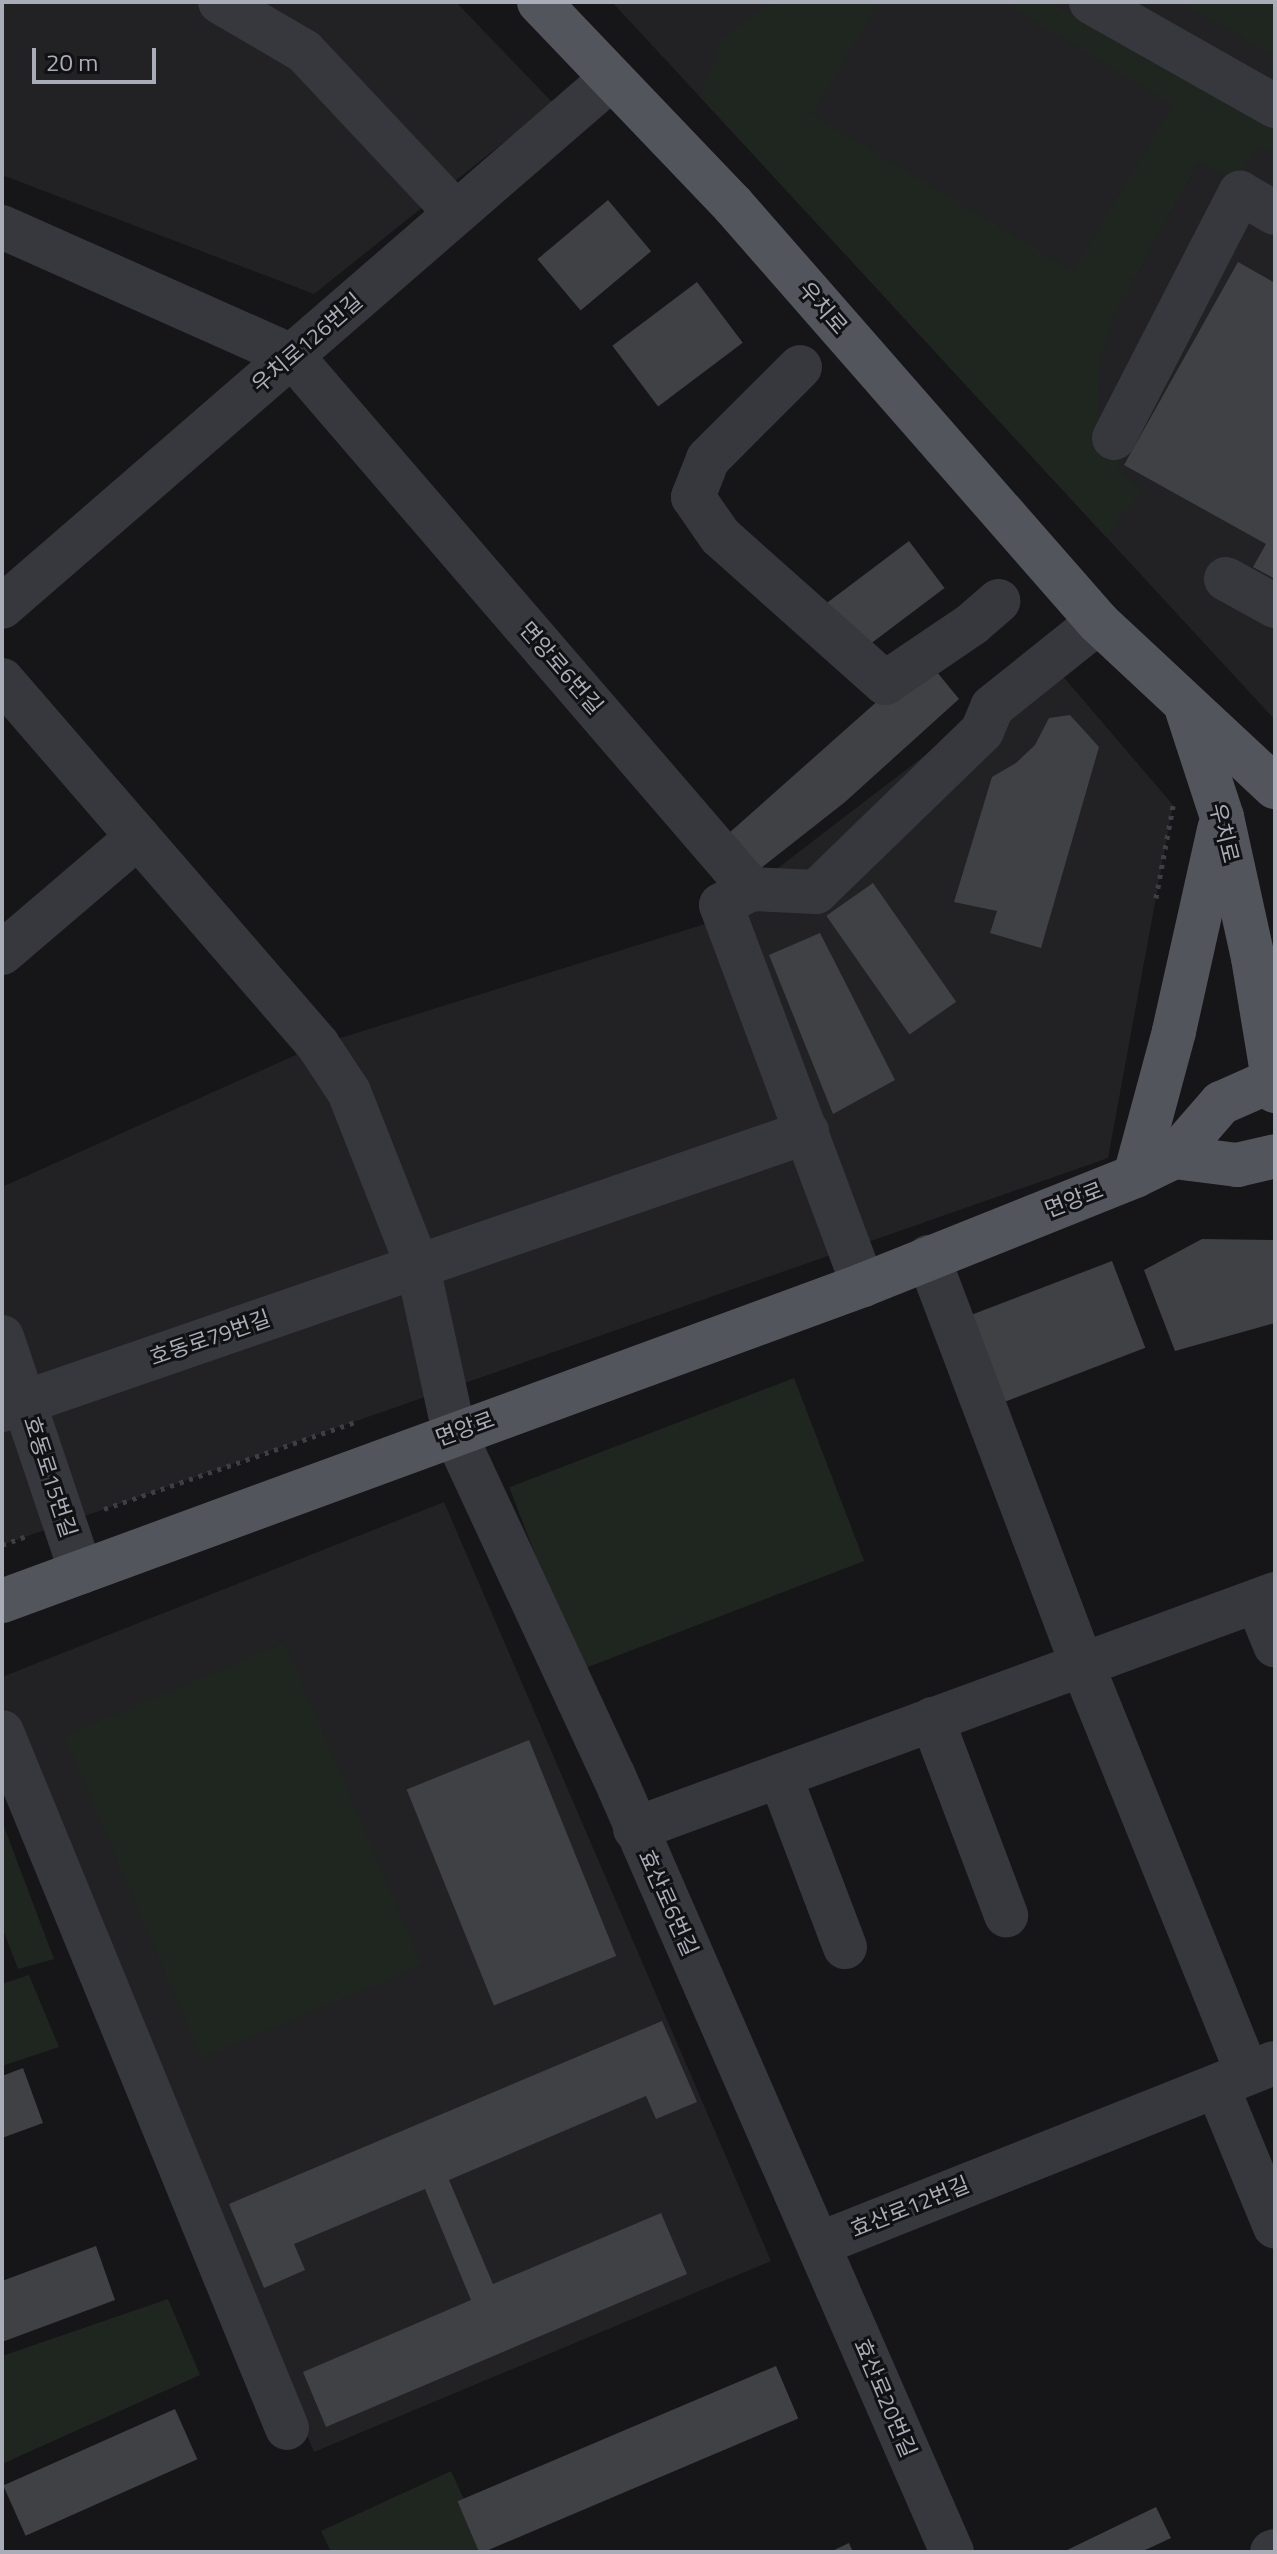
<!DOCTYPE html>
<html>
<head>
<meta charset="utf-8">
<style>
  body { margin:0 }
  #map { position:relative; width:1277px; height:2554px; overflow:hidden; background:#161618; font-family:"Titillium Web","Noto Sans KR",sans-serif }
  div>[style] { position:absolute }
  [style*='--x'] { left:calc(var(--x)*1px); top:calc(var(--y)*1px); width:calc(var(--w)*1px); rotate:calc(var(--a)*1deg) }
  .built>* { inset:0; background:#222225 }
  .green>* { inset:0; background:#1e261f; transform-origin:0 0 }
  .building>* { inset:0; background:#404145; transform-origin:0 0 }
  .path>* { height:5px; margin-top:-2.5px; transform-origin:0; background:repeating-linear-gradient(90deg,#3d3f44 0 4px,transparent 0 10px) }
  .minor>* { height:44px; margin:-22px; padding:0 22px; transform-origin:22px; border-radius:22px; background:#37383d }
  .major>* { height:44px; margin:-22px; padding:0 22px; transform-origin:22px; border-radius:22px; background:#53555c }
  span { translate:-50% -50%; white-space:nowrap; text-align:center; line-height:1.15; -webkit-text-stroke:6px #111113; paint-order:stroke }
  .street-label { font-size:22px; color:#a8adb8 }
  .frame { position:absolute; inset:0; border:4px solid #a8adb8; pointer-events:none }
  .scale { position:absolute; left:32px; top:48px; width:124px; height:36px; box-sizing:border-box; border:4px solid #a8adb8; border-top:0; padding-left:10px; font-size:24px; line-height:28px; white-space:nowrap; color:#a8adb8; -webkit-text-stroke:6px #111113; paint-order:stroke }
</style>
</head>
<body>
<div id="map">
  <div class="built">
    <div style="clip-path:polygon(2px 2px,456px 2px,553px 103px,314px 294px,2px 175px)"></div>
    <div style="clip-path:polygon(612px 2px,1275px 2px,1275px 720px,765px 167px)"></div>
    <div style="clip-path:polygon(1049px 660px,1173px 805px,1108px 1158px,2px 1545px,2px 1187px,318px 1045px,705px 924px)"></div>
    <div style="clip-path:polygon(444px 1502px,771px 2261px,314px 2452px,60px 1855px,2px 1703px,2px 1677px)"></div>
  </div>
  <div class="green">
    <div style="clip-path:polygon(780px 2px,880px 2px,812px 114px,1073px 271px,1173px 105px,1003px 2px,1048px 2px,1275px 127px,1275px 154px,1259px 146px,1235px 182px,1198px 162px,1114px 316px,1099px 366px,1098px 412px,1120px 471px,1142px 491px,1106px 537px,700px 97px,722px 39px,758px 11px)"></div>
    <div style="clip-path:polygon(1180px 2px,1218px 2px,1225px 6px,1228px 2px,1275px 2px,1275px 57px)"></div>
    <div style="left:794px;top:1378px;width:196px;height:305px;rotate:69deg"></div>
    <div style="left:285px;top:1642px;width:351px;height:240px;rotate:67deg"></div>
    <div style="clip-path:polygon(2px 1821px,54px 1959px,18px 1969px,2px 1927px)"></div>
    <div style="clip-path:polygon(29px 1975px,59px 2047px,2px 2066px,2px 1984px)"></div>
    <div style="clip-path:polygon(168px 2299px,200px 2375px,2px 2464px,2px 2356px)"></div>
    <div style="clip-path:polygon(451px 2471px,488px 2552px,331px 2552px,321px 2531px)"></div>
  </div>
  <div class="building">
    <div style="left:608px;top:200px;width:67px;height:92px;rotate:50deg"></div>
    <div style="clip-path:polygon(1238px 262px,1275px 283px,1275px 579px,1253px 567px,1266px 544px,1124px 465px)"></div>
    <div style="left:697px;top:282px;width:76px;height:106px;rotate:53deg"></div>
    <div style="left:909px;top:541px;width:59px;height:105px;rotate:53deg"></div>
    <div style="clip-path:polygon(932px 666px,959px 699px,845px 802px,761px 868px,729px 833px,890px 690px)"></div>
    <div style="clip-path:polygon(1070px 715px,1099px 747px,1041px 948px,990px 933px,997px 911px,954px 902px,992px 777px,1016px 763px,1035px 745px,1049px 718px)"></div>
    <div style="left:873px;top:883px;width:145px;height:57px;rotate:55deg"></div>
    <div style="clip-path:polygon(820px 933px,895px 1080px,833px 1114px,769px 955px)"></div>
    <div style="clip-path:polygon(1202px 1239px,1275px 1240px,1275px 1323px,1175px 1351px,1144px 1270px)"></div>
    <div style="left:1112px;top:1261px;width:93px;height:151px;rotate:69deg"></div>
    <div style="left:529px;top:1740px;width:233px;height:132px;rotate:68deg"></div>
    <div style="clip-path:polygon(662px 2021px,697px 2102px,656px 2119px,646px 2096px,449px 2180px,493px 2284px,661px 2213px,687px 2274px,326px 2427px,303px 2372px,471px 2300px,425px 2189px,294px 2244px,305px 2270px,264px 2288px,229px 2204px)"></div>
    <div style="clip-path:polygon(23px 2068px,43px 2123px,2px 2138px,2px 2076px)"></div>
    <div style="clip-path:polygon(96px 2246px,115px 2300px,2px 2342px,2px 2281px)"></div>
    <div style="left:776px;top:2366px;width:57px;height:346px;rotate:67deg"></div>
    <div style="left:175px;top:2409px;width:55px;height:188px;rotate:66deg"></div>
    <div style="clip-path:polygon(1156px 2507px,1171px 2538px,1141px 2552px,1063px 2552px)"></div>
    <div style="clip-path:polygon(849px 2543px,853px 2552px,830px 2552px)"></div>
  </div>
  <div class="path">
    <div style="--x:1156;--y:898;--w:94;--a:-79.5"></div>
    <div style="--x:104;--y:1509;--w:266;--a:-19.1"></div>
    <div style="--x:2;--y:1545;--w:27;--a:-20"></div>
  </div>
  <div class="minor">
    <div style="--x:220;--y:2;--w:97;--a:30.3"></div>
    <div style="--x:304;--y:51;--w:222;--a:46.8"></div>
    <div style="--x:1091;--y:2;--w:211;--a:29.5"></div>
    <div style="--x:2;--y:227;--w:317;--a:24"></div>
    <div style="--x:292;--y:356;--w:703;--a:49.27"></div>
    <div style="--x:751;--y:889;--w:34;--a:152"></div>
    <div style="--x:721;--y:905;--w:406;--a:69.5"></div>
    <div style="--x:800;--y:367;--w:130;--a:135"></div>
    <div style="--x:708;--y:459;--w:41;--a:111.5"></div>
    <div style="--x:693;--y:497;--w:47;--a:55.3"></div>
    <div style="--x:720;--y:536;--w:221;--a:41.7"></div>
    <div style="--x:885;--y:683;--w:105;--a:-34.1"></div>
    <div style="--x:972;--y:624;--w:35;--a:-41"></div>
    <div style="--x:1114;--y:438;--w:276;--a:-62.8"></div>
    <div style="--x:1240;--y:193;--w:40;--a:29.7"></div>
    <div style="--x:1226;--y:579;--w:56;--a:28.9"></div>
    <div style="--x:2;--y:607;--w:807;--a:-40.93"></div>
    <div style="--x:2;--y:680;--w:483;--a:49.1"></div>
    <div style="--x:318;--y:1045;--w:56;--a:56.6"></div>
    <div style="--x:349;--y:1092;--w:188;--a:68.5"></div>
    <div style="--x:418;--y:1267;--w:169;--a:77.7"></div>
    <div style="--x:454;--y:1432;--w:377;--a:65.1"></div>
    <div style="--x:613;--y:1774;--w:849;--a:66.46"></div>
    <div style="--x:751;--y:889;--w:65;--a:2.6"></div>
    <div style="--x:816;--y:892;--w:231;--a:-44.1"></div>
    <div style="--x:982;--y:731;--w:26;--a:-67"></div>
    <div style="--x:992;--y:707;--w:136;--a:-38.7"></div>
    <div style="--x:2;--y:953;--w:179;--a:-40.5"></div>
    <div style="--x:928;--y:1257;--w:435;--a:69.3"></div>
    <div style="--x:1082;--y:1664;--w:441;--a:68"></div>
    <div style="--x:2;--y:1337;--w:248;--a:71.4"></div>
    <div style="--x:2;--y:1410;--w:852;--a:-19.05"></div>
    <div style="--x:1257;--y:1601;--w:48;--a:67.8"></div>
    <div style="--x:932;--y:1719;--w:210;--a:69.3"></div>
    <div style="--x:2;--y:1732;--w:752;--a:67.73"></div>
    <div style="--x:780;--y:1776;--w:183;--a:69.2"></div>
    <div style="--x:635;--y:1829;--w:682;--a:-20.16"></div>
    <div style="--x:1217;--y:2086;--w:152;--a:67.6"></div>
    <div style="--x:819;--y:2244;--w:489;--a:-21.7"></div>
    <div style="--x:1272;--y:2552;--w:3;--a:-18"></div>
  </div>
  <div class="major">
    <div style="--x:539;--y:2;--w:281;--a:46.3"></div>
    <div style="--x:733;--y:205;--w:554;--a:48.8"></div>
    <div style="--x:1098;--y:622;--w:242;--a:43"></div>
    <div style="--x:1187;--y:710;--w:113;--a:71.9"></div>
    <div style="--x:1222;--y:817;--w:144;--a:77.6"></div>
    <div style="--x:1253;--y:958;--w:135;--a:80.6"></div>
    <div style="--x:1174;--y:1157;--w:64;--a:7.2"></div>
    <div style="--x:1237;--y:1165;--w:39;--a:-13"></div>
    <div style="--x:1135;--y:1176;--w:150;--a:-74.9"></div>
    <div style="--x:1174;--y:1031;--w:207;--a:-77.4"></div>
    <div style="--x:2;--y:1601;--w:917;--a:-20.15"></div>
    <div style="--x:863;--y:1285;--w:293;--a:-21.8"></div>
    <div style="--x:1135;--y:1176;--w:43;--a:-26"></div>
    <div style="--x:1174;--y:1157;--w:72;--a:-49"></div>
    <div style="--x:1221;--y:1103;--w:59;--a:-24"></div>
  </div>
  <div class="street-label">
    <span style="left:823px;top:308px;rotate:49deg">우치로</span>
    <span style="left:307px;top:343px;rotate:-41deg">우치로126번길</span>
    <span style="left:561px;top:668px;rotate:49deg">면앙로6번길</span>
    <span style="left:1224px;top:833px;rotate:76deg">우치로</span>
    <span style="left:1074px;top:1200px;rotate:-21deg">면앙로</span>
    <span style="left:210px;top:1338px;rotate:-19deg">호동로79번길</span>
    <span style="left:465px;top:1429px;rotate:-20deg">면앙로</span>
    <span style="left:50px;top:1477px;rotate:72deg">호동로15번길</span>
    <span style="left:668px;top:1903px;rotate:66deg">효산로6번길</span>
    <span style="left:910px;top:2207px;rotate:-22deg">효산로12번길</span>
    <span style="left:885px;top:2398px;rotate:67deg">효산로20번길</span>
  </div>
  <div class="frame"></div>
  <div class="scale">20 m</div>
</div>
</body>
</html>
